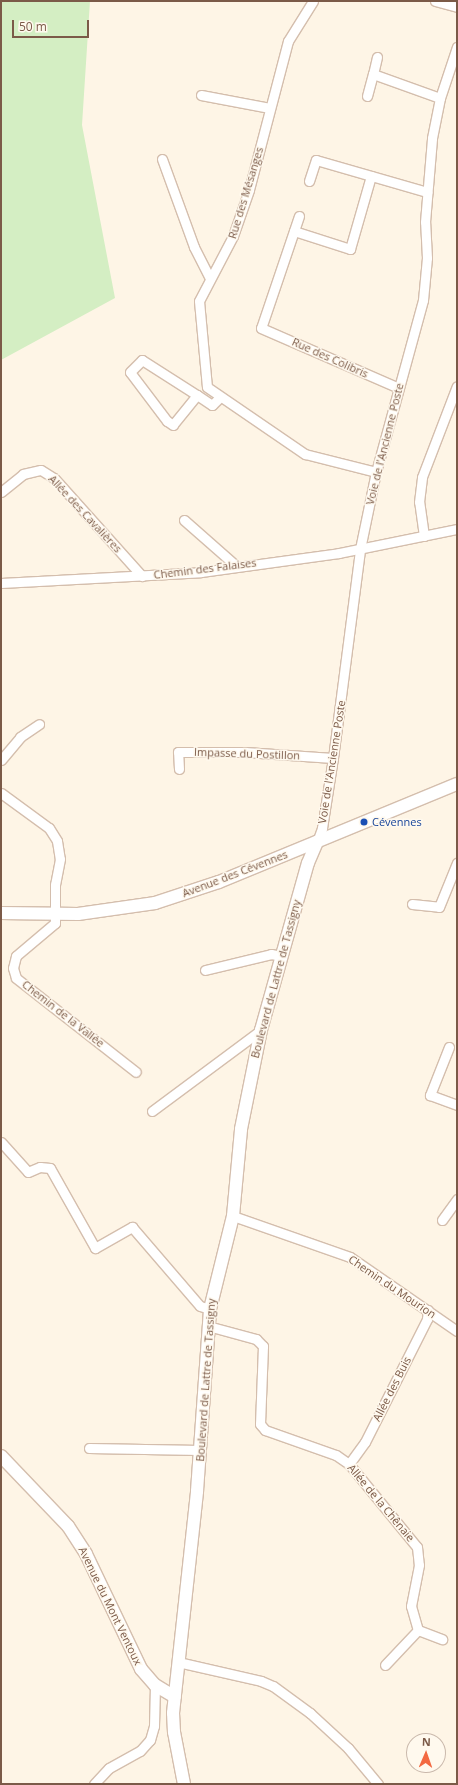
<!DOCTYPE html>
<html>
<head>
<meta charset="utf-8">
<style>
  body { margin:0 }
  #map { position:relative; width:458px; height:1785px; overflow:hidden; background:#fef5e6; font-family:"Open Sans",sans-serif }
  div>[style] { position:absolute }
  [style*='--x'] { left:calc(var(--x)*1px); top:calc(var(--y)*1px); width:calc(var(--w)*1px); rotate:calc(var(--a)*1deg) }
  .green>* { inset:0; background:#d4eec3 }
  .roads { filter:drop-shadow(1px 0 #d4bead) drop-shadow(-1px 0 #d4bead) drop-shadow(0 1px #d4bead) drop-shadow(0 -1px #d4bead) }
  .minor>* { height:9px; margin:-4.5px; padding:0 4.5px; transform-origin:4.5px; border-radius:4.5px; background:#fff }
  .tertiary>* { height:12px; margin:-6px; padding:0 6px; transform-origin:6px; border-radius:6px; background:#fff }
  .dots>* { width:11px; height:11px; translate:-50% -50%; box-sizing:border-box; border:2px solid #fff9ee; border-radius:50% }
  span { translate:-50% -50%; white-space:nowrap; text-align:center; line-height:1.15; -webkit-text-stroke:3px #fff9ee; paint-order:stroke }
  .street-label { font-size:11px; color:#7b5a48 }
  .transit-label { font-size:11px; color:#164399 }
  .left { translate:0 -50%; text-align:left }
  .frame { position:absolute; inset:0; border:2px solid #7b5a48; pointer-events:none }
  .north { position:absolute; left:406px; top:1733px; width:40px; height:40px; box-sizing:border-box; background:#fff9ee; border:1px solid #cab9ac; border-radius:50%; rotate:2deg; font-size:11px; font-weight:700; line-height:16px; text-align:center; color:#7b5a48 }
  .north::after { content:''; display:block; margin:auto; width:14px; height:18px; background:#f36941; clip-path:polygon(50% 0,100% 100%,50% 72%,0 100%) }
  .scale { position:absolute; left:12px; top:20px; width:77px; height:18px; box-sizing:border-box; border:2px solid #7b5a48; border-top:0; padding-left:5px; font-size:12px; line-height:14px; white-space:nowrap; color:#7b5a48; -webkit-text-stroke:3px #fff9ee; paint-order:stroke }
</style>
</head>
<body>
<div id="map">
  <div class="green">
    <div style="clip-path:polygon(1px 1px,90px 1px,82px 125px,115px 298px,1px 360px)"></div>
  </div>
  <div class="roads">
    <div class="minor">
      <div style="--x:313;--y:1;--w:47;--a:122"></div>
      <div style="--x:288;--y:41;--w:154;--a:104.7"></div>
      <div style="--x:249;--y:190;--w:49;--a:109.2"></div>
      <div style="--x:233;--y:236;--w:73;--a:117.6"></div>
      <div style="--x:199;--y:301;--w:86;--a:84.7"></div>
      <div style="--x:207;--y:387;--w:119;--a:34.4"></div>
      <div style="--x:305;--y:454;--w:73;--a:14.2"></div>
      <div style="--x:435;--y:1;--w:23;--a:15"></div>
      <div style="--x:377;--y:57;--w:17;--a:103"></div>
      <div style="--x:373;--y:74;--w:71;--a:19.7"></div>
      <div style="--x:201;--y:95;--w:70;--a:10.7"></div>
      <div style="--x:367;--y:96;--w:23;--a:-75"></div>
      <div style="--x:162;--y:159;--w:94;--a:70"></div>
      <div style="--x:194;--y:247;--w:35;--a:63"></div>
      <div style="--x:309;--y:181;--w:22;--a:-72"></div>
      <div style="--x:316;--y:160;--w:116;--a:16.1"></div>
      <div style="--x:299;--y:216;--w:118;--a:108.7"></div>
      <div style="--x:261;--y:328;--w:150;--a:23.5"></div>
      <div style="--x:294;--y:231;--w:59;--a:17.8"></div>
      <div style="--x:350;--y:249;--w:76;--a:-74"></div>
      <div style="--x:197;--y:395;--w:38;--a:129"></div>
      <div style="--x:173;--y:425;--w:7;--a:-146"></div>
      <div style="--x:167;--y:421;--w:61;--a:-127.1"></div>
      <div style="--x:130;--y:372;--w:17;--a:-45"></div>
      <div style="--x:142;--y:360;--w:65;--a:32.5"></div>
      <div style="--x:197;--y:395;--w:18;--a:34"></div>
      <div style="--x:212;--y:405;--w:11;--a:-45"></div>
      <div style="--x:1;--y:492;--w:28;--a:-39"></div>
      <div style="--x:23;--y:474;--w:18;--a:-13"></div>
      <div style="--x:41;--y:470;--w:15;--a:32"></div>
      <div style="--x:54;--y:478;--w:132;--a:48.1"></div>
      <div style="--x:184;--y:520;--w:68;--a:41.4"></div>
      <div style="--x:424;--y:536;--w:34;--a:-98"></div>
      <div style="--x:419;--y:502;--w:25;--a:-83"></div>
      <div style="--x:422;--y:477;--w:97;--a:-69"></div>
      <div style="--x:1;--y:583;--w:200;--a:-3.1"></div>
      <div style="--x:201;--y:572;--w:139;--a:-7.8"></div>
      <div style="--x:339;--y:553;--w:120;--a:-11.5"></div>
      <div style="--x:1;--y:760;--w:30;--a:-50"></div>
      <div style="--x:20;--y:737;--w:23;--a:-34"></div>
      <div style="--x:179;--y:769;--w:17;--a:-93"></div>
      <div style="--x:178;--y:752;--w:67;--a:0"></div>
      <div style="--x:245;--y:752;--w:88;--a:3.9"></div>
      <div style="--x:1;--y:793;--w:59;--a:36.1"></div>
      <div style="--x:49;--y:828;--w:15;--a:58"></div>
      <div style="--x:57;--y:841;--w:18;--a:81"></div>
      <div style="--x:60;--y:859;--w:26;--a:101"></div>
      <div style="--x:55;--y:885;--w:38;--a:90"></div>
      <div style="--x:55;--y:923;--w:51;--a:139.8"></div>
      <div style="--x:16;--y:956;--w:12;--a:104"></div>
      <div style="--x:13;--y:968;--w:10;--a:73"></div>
      <div style="--x:16;--y:978;--w:152;--a:38.1"></div>
      <div style="--x:317;--y:842;--w:15;--a:-70"></div>
      <div style="--x:322;--y:828;--w:71;--a:-81.1"></div>
      <div style="--x:333;--y:758;--w:211;--a:-82.6"></div>
      <div style="--x:360;--y:549;--w:79;--a:-78.3"></div>
      <div style="--x:376;--y:472;--w:178;--a:-74.7"></div>
      <div style="--x:423;--y:300;--w:42;--a:-84.6"></div>
      <div style="--x:427;--y:258;--w:36;--a:-93"></div>
      <div style="--x:425;--y:222;--w:84;--a:-85.2"></div>
      <div style="--x:432;--y:138;--w:41;--a:-78.7"></div>
      <div style="--x:440;--y:98;--w:54;--a:-71.6"></div>
      <div style="--x:412;--y:904;--w:27;--a:6"></div>
      <div style="--x:439;--y:907;--w:48;--a:-67.8"></div>
      <div style="--x:205;--y:970;--w:68;--a:-13.6"></div>
      <div style="--x:271;--y:954;--w:10;--a:11"></div>
      <div style="--x:449;--y:1047;--w:52;--a:111.6"></div>
      <div style="--x:430;--y:1095;--w:29;--a:20"></div>
      <div style="--x:152;--y:1111;--w:136;--a:-36.6"></div>
      <div style="--x:1;--y:1142;--w:40;--a:48"></div>
      <div style="--x:28;--y:1172;--w:13;--a:-23"></div>
      <div style="--x:40;--y:1167;--w:10;--a:6"></div>
      <div style="--x:50;--y:1168;--w:92;--a:60.6"></div>
      <div style="--x:95;--y:1248;--w:43;--a:-29.6"></div>
      <div style="--x:132;--y:1227;--w:104;--a:49.3"></div>
      <div style="--x:200;--y:1306;--w:10;--a:17"></div>
      <div style="--x:233;--y:1216;--w:124;--a:19.3"></div>
      <div style="--x:350;--y:1257;--w:130;--a:34.7"></div>
      <div style="--x:442;--y:1220;--w:26;--a:-54"></div>
      <div style="--x:208;--y:1326;--w:50;--a:15.2"></div>
      <div style="--x:256;--y:1339;--w:10;--a:45"></div>
      <div style="--x:263;--y:1346;--w:78;--a:92.2"></div>
      <div style="--x:260;--y:1424;--w:8;--a:50"></div>
      <div style="--x:265;--y:1430;--w:75;--a:19.4"></div>
      <div style="--x:336;--y:1455;--w:16;--a:35"></div>
      <div style="--x:349;--y:1464;--w:107;--a:50.7"></div>
      <div style="--x:417;--y:1547;--w:18;--a:84"></div>
      <div style="--x:419;--y:1565;--w:42;--a:101"></div>
      <div style="--x:411;--y:1606;--w:25;--a:74"></div>
      <div style="--x:418;--y:1630;--w:48;--a:133.3"></div>
      <div style="--x:89;--y:1448;--w:111;--a:1"></div>
      <div style="--x:349;--y:1464;--w:27;--a:-54"></div>
      <div style="--x:365;--y:1442;--w:138;--a:-63.2"></div>
      <div style="--x:427;--y:1319;--w:9;--a:-84"></div>
      <div style="--x:418;--y:1630;--w:26;--a:21"></div>
      <div style="--x:178;--y:1662;--w:85;--a:12.9"></div>
      <div style="--x:261;--y:1681;--w:13;--a:23"></div>
      <div style="--x:273;--y:1686;--w:46;--a:36.1"></div>
      <div style="--x:310;--y:1713;--w:52;--a:42.6"></div>
      <div style="--x:348;--y:1748;--w:47;--a:50.2"></div>
      <div style="--x:94;--y:1784;--w:22;--a:-47"></div>
      <div style="--x:109;--y:1768;--w:35;--a:-29"></div>
      <div style="--x:140;--y:1751;--w:15;--a:-48"></div>
      <div style="--x:150;--y:1740;--w:15;--a:-74"></div>
      <div style="--x:154;--y:1726;--w:41;--a:-88.6"></div>
    </div>
    <div class="tertiary">
      <div style="--x:1;--y:913;--w:77;--a:0.7"></div>
      <div style="--x:78;--y:914;--w:78;--a:-8.1"></div>
      <div style="--x:155;--y:903;--w:67;--a:-18.2"></div>
      <div style="--x:219;--y:882;--w:257;--a:-22.4"></div>
      <div style="--x:1;--y:1456;--w:97;--a:46.3"></div>
      <div style="--x:68;--y:1526;--w:33;--a:57"></div>
      <div style="--x:86;--y:1554;--w:127;--a:64.4"></div>
      <div style="--x:141;--y:1669;--w:21;--a:49"></div>
      <div style="--x:155;--y:1685;--w:23;--a:31"></div>
      <div style="--x:184;--y:1784;--w:53;--a:-100.9"></div>
      <div style="--x:174;--y:1732;--w:19;--a:-93"></div>
      <div style="--x:173;--y:1713;--w:223;--a:-83.8"></div>
      <div style="--x:197;--y:1491;--w:182;--a:-85.9"></div>
      <div style="--x:210;--y:1309;--w:96;--a:-76.1"></div>
      <div style="--x:233;--y:1216;--w:87;--a:-84.7"></div>
      <div style="--x:241;--y:1129;--w:101;--a:-78.6"></div>
      <div style="--x:261;--y:1030;--w:173;--a:-74.3"></div>
      <div style="--x:308;--y:863;--w:23;--a:-67"></div>
    </div>
  </div>
  <div class="dots">
    <div style="left:364px;top:822px;background:#1a4fb4"></div>
  </div>
  <div class="street-label">
    <span style="left:246px;top:193px;rotate:-73deg">Rue des Mésanges</span>
    <span style="left:330px;top:358px;rotate:24deg">Rue des Colibris</span>
    <span style="left:385px;top:444px;rotate:-76deg">Voie de l'Ancienne Poste</span>
    <span style="left:85px;top:514px;rotate:47deg">Allée des Cavalières</span>
    <span style="left:205px;top:569px;rotate:-7deg">Chemin des Falaises</span>
    <span style="left:247px;top:754px;rotate:2deg">Impasse du Postillon</span>
    <span style="left:332px;top:762px;rotate:-81deg">Voie de l'Ancienne Poste</span>
    <span style="left:235px;top:874px;rotate:-21deg">Avenue des Cévennes</span>
    <span style="left:276px;top:979px;rotate:-75deg">Boulevard de Lattre de Tassigny</span>
    <span style="left:63px;top:1014px;rotate:38deg">Chemin de la Vallée</span>
    <span style="left:392px;top:1287px;rotate:34deg">Chemin du Mourion</span>
    <span style="left:206px;top:1380px;rotate:-86deg">Boulevard de Lattre de Tassigny</span>
    <span style="left:392px;top:1389px;rotate:-63deg">Allée des Buis</span>
    <span style="left:381px;top:1503px;rotate:50deg">Allée de la Chênaie</span>
    <span style="left:110px;top:1606px;rotate:64deg">Avenue du Mont Ventoux</span>
  </div>
  <div class="transit-label">
    <span class="left" style="left:372px;top:822px">Cévennes</span>
  </div>
  <div class="frame"></div>
  <div class="north">N</div>
  <div class="scale">50 m</div>
</div>
</body>
</html>
